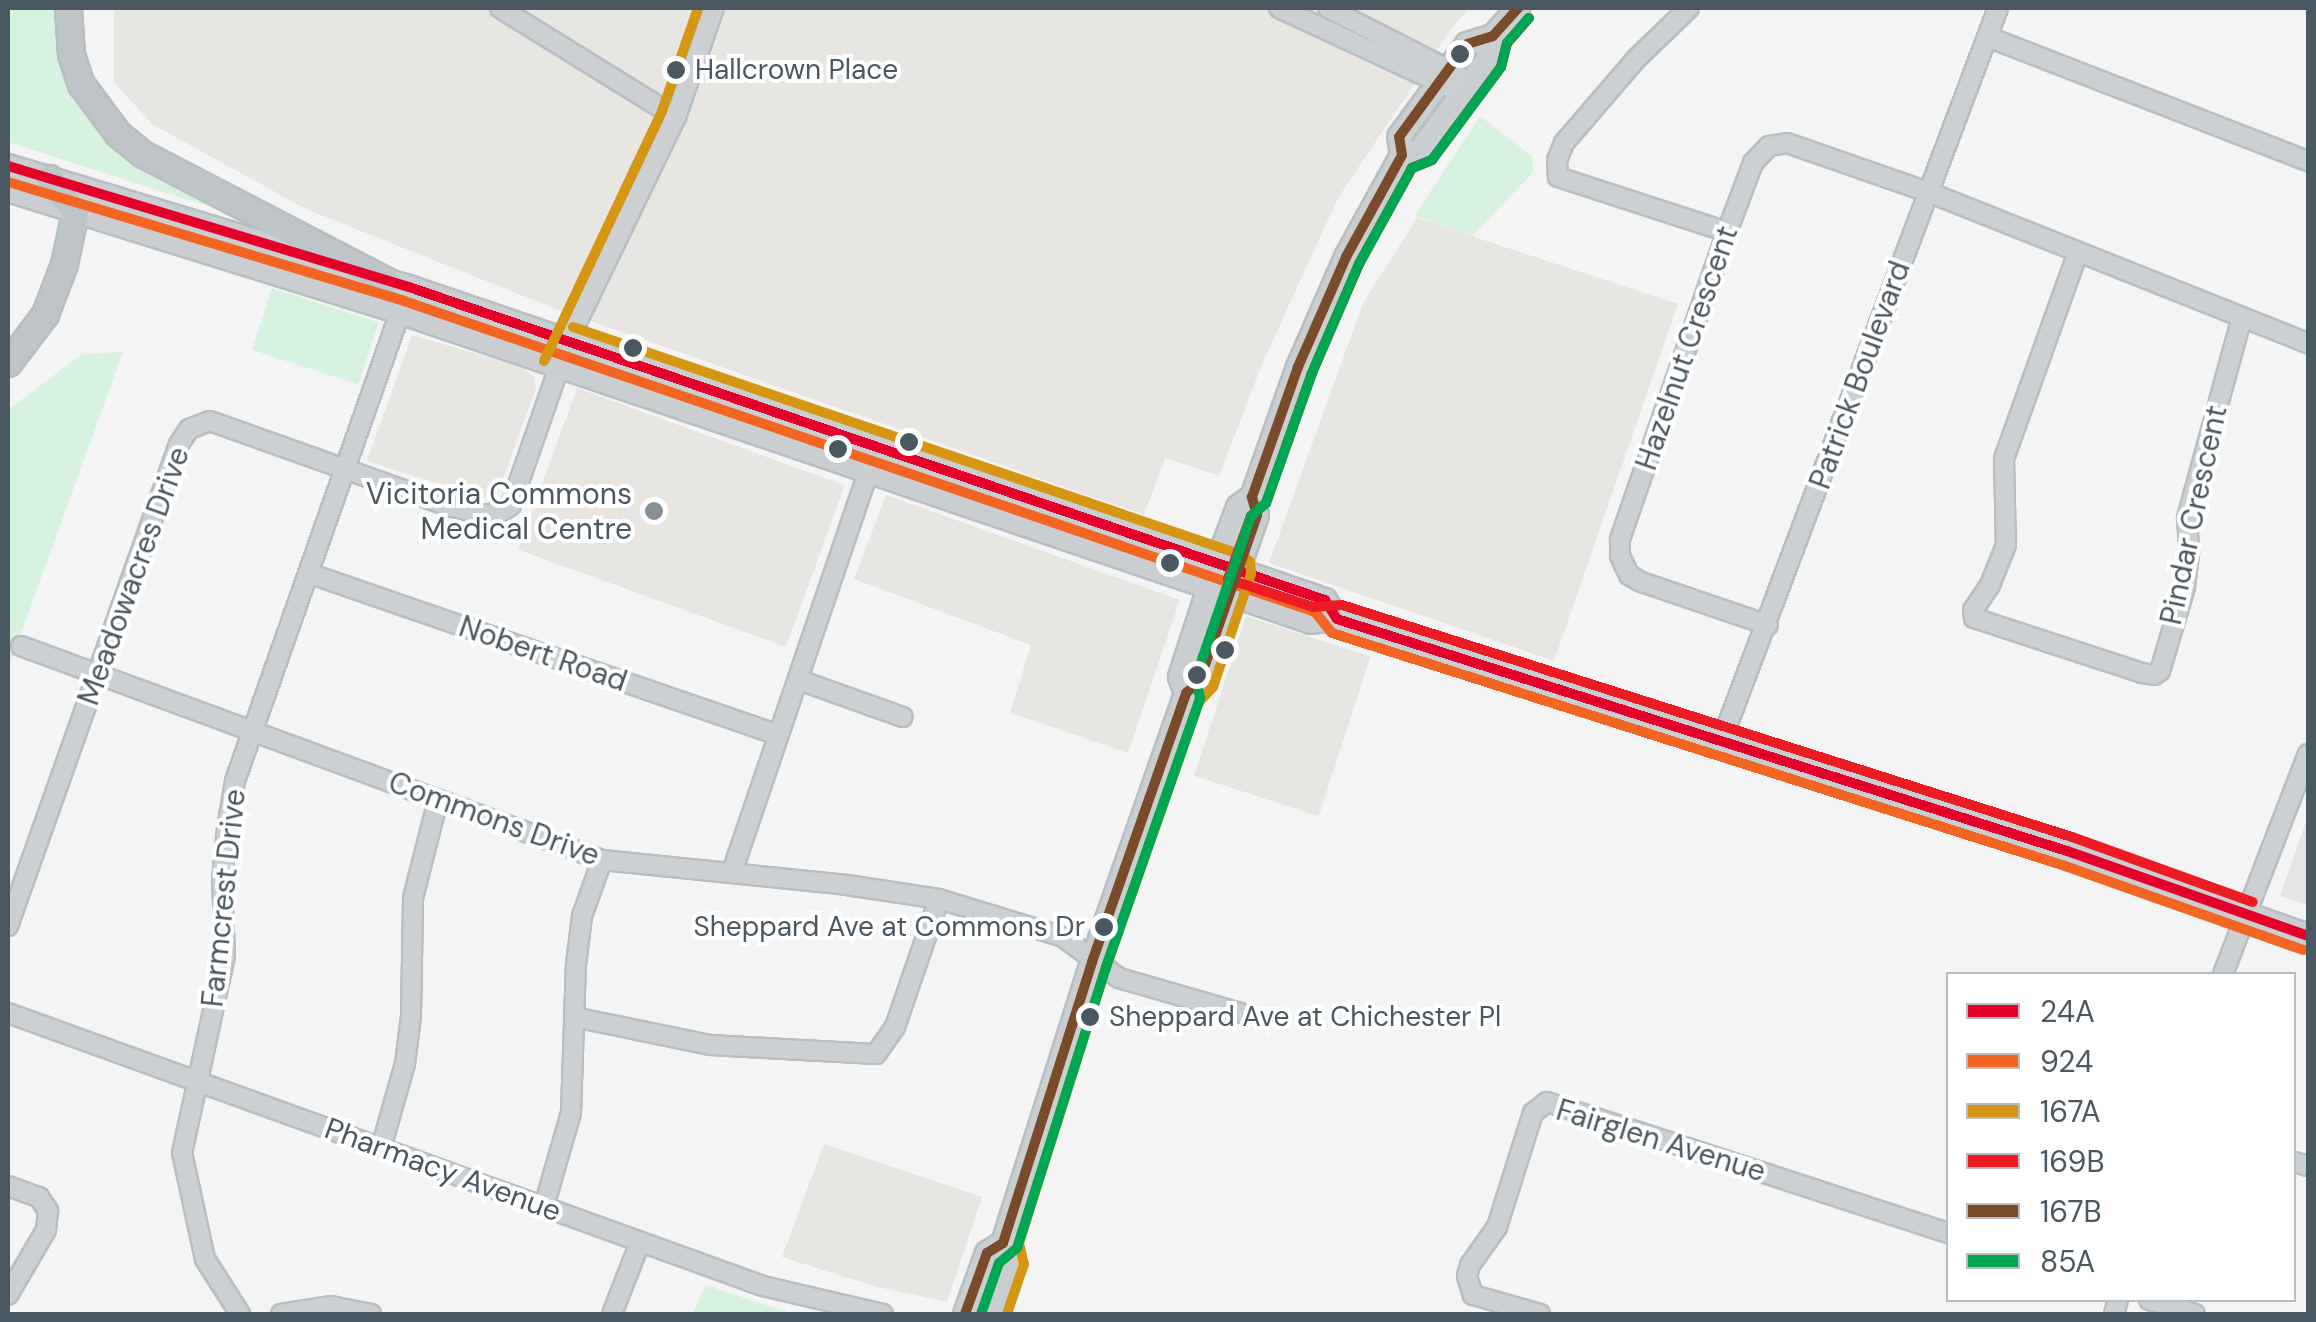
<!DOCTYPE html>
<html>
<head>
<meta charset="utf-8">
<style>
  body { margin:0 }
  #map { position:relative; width:2316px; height:1322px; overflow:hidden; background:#f4f4f4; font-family:"DM Sans",sans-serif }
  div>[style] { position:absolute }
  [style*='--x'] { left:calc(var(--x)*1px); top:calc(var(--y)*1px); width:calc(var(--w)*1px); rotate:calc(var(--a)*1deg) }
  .commercial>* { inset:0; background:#e8e6e3; transform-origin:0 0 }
  .education>* { inset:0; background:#e6e5e6 }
  .green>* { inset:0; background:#d8f2e0; transform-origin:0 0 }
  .roads { filter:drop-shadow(2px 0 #b8bfc3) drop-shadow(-2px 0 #b8bfc3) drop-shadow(0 2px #b8bfc3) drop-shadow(0 -2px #b8bfc3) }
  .minor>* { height:18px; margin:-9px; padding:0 9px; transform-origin:9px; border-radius:9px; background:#cdd0d2 }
  .major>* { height:22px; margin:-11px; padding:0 11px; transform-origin:11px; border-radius:11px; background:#caced0 }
  .highway>* { height:25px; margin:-12.5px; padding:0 12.5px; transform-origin:12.5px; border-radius:12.5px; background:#bec4c8 }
  .bus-1>* { height:10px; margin:-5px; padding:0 5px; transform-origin:5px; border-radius:5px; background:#e4002b }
  .bus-2>* { height:10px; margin:-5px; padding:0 5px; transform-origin:5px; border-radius:5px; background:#f26522 }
  .bus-3>* { height:10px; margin:-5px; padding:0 5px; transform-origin:5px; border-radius:5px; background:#d49613 }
  .bus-4>* { height:10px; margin:-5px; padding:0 5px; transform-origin:5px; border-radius:5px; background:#ed1c24 }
  .bus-5>* { height:10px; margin:-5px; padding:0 5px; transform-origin:5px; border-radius:5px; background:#7a4b2a }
  .bus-6>* { height:10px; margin:-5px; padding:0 5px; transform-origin:5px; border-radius:5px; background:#00a651 }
  .dots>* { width:28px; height:28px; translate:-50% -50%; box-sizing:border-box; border:5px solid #fff; border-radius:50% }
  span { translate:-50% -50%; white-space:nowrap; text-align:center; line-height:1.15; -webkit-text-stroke:8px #fff; paint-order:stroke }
  .bus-label { font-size:28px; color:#4a5861 }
  .left { translate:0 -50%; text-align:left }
  .right { translate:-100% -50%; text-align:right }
  .street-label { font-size:30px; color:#4a5861 }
  .poi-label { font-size:30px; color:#4a5861 }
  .frame { position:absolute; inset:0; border:10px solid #4a5861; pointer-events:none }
  .legend { position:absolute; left:1946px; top:972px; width:350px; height:330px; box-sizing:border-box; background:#fff; border:2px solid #b7bcc0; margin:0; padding:12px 18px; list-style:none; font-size:30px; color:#4a5861 }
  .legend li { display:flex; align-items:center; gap:20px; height:50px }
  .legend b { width:50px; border:2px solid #b7bcc0 }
</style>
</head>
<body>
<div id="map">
  <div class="commercial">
    <div style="clip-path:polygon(114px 8px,1470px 8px,1451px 29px,1338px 198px,1263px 362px,1219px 476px,1165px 458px,1144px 515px,556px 309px,306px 209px,152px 124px,114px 82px)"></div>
    <div style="clip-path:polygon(1417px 218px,1678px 304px,1554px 661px,1269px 563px,1363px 303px)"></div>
    <div style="clip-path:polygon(412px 335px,520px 366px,534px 376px,536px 388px,497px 495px,484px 498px,367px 461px)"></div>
    <div style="left:577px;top:388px;width:285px;height:172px;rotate:20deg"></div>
    <div style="clip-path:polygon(886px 495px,1180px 600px,1128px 753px,1010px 713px,1031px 645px,854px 579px)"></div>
    <div style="left:1246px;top:616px;width:131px;height:168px;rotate:18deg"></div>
    <div style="clip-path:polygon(824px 1144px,982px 1197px,947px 1302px,873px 1286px,782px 1257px)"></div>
  </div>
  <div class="education">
    <div style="clip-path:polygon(2308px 816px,2308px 905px,2280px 896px)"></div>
  </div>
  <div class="green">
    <div style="clip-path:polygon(14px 8px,61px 8px,59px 52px,87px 114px,111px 149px,253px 221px,8px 142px,8px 17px)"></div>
    <div style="clip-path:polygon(1480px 116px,1532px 156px,1533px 173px,1472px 236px,1414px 216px)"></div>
    <div style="left:272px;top:288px;width:112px;height:65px;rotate:18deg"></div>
    <div style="clip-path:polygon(123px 352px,8px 669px,8px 410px,82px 354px)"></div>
    <div style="clip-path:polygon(705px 1285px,760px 1303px,794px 1314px,693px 1314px)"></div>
  </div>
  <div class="roads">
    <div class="minor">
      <div style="--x:500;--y:8;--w:207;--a:31.8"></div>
      <div style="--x:1279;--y:8;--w:201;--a:25"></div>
      <div style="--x:1328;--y:8;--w:145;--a:27.1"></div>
      <div style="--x:1689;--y:8;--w:72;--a:136.1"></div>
      <div style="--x:1637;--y:58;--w:112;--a:130.7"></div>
      <div style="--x:1564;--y:143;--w:18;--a:112"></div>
      <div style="--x:1557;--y:160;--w:17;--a:87"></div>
      <div style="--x:1558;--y:177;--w:178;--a:18"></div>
      <div style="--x:1988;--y:37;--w:343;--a:21.2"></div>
      <div style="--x:2078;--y:252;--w:220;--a:109.7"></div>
      <div style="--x:2004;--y:459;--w:86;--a:88.7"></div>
      <div style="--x:2006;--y:545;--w:43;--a:111.8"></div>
      <div style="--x:1990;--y:585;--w:30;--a:124"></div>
      <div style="--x:1973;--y:610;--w:8;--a:83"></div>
      <div style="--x:1974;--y:618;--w:177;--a:18.1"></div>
      <div style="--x:2142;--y:673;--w:12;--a:9"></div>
      <div style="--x:2154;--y:675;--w:7;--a:-34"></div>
      <div style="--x:2160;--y:671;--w:88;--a:-73.4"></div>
      <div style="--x:2185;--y:587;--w:35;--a:-83"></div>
      <div style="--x:2189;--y:552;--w:34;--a:-93"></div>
      <div style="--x:2187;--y:518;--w:208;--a:-74.7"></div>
      <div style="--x:308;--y:573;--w:497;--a:19"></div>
      <div style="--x:1768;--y:625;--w:136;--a:-161.2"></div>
      <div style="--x:1639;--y:581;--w:12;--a:-149"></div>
      <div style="--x:1629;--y:575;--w:21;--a:-115"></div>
      <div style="--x:1620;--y:556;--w:17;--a:-90"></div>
      <div style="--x:1620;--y:539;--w:325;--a:-70.8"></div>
      <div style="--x:1727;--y:232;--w:74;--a:-69.4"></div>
      <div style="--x:1753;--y:163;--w:23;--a:-47"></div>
      <div style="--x:1769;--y:146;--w:18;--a:-9"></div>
      <div style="--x:1787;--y:143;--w:149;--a:19.2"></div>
      <div style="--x:1928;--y:192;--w:409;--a:21.7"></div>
      <div style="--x:21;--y:646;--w:619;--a:20.22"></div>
      <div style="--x:602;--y:860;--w:239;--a:5.8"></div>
      <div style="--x:840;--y:884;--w:100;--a:8.6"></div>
      <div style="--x:939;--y:899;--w:130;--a:17"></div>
      <div style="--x:1063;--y:937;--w:69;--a:36.2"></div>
      <div style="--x:1119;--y:978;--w:126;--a:16.1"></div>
      <div style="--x:799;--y:680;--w:110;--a:19.6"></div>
      <div style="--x:1721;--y:742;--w:785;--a:-69.32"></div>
      <div style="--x:732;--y:872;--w:446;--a:-71.2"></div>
      <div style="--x:8;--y:926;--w:511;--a:-70.47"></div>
      <div style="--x:179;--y:444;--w:18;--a:-56"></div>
      <div style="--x:189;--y:429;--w:22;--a:-21"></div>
      <div style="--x:210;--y:421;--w:254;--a:19.6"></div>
      <div style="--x:449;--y:506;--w:36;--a:14"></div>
      <div style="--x:484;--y:515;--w:19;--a:-12"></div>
      <div style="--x:503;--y:511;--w:10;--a:-37"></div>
      <div style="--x:511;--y:505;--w:174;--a:-70.8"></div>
      <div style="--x:568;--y:341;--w:249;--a:-64.3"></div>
      <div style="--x:676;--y:117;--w:115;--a:-70.8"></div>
      <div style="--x:2223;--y:974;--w:236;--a:-68.9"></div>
      <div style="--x:8;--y:1013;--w:803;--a:19.88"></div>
      <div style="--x:763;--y:1286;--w:123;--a:13.1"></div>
      <div style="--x:574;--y:1017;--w:139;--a:11.6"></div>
      <div style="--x:710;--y:1045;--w:166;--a:3.1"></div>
      <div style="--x:876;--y:1054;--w:33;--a:-55"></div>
      <div style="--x:895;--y:1027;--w:135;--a:-71"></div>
      <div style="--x:381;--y:1148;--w:87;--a:-74.1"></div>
      <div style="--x:405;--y:1064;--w:48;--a:-82.9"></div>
      <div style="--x:411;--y:1016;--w:118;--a:-89"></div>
      <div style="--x:413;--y:898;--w:101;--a:-75.7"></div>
      <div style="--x:2294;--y:1162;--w:15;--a:16"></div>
      <div style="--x:8;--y:1186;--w:33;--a:20"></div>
      <div style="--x:39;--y:1197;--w:17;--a:57"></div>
      <div style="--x:48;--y:1211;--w:19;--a:96"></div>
      <div style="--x:46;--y:1230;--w:75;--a:120.3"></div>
      <div style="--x:544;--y:1206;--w:97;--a:-73.8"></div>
      <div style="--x:571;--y:1113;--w:148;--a:-88.1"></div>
      <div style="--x:576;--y:965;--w:49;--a:-83"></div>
      <div style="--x:582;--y:916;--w:59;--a:-70.3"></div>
      <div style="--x:2149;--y:1300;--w:48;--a:16.9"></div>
      <div style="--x:240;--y:1314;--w:65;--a:-122.5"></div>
      <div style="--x:205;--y:1259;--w:108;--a:-102.2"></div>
      <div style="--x:182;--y:1153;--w:202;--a:-77.7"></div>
      <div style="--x:225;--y:956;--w:77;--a:-92.2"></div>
      <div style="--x:222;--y:879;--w:51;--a:-84.4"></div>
      <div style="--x:227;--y:828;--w:48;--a:-80.3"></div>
      <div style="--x:235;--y:781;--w:497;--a:-70.6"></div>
      <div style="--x:281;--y:1314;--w:51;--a:-9.1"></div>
      <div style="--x:331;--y:1306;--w:41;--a:11.3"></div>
      <div style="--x:612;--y:1314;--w:77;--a:-68.7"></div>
      <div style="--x:1540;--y:1314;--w:70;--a:-164.2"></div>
      <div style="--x:1473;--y:1295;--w:20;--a:-108"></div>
      <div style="--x:1467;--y:1276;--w:11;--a:-75"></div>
      <div style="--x:1470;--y:1265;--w:47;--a:-54.6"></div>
      <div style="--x:1497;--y:1227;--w:120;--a:-72.5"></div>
      <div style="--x:1533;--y:1113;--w:18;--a:-38"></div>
      <div style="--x:1547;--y:1102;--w:422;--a:18.1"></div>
      <div style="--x:2114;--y:1314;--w:15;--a:-74"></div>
    </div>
    <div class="major">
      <div style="--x:1402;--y:155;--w:18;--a:-13"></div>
      <div style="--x:1420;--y:151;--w:114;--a:-53.5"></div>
      <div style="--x:1488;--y:59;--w:24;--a:-78"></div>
      <div style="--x:1493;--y:36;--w:38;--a:-48"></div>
      <div style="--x:8;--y:166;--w:419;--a:16.8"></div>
      <div style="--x:409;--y:287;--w:370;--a:18.8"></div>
      <div style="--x:759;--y:406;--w:598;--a:18.92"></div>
      <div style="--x:1325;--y:600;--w:22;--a:58"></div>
      <div style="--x:8;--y:190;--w:411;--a:17.3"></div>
      <div style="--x:400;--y:312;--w:962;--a:18.79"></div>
      <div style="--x:1311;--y:622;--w:26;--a:-7"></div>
      <div style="--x:1337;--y:619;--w:20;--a:18"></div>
      <div style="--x:1356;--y:625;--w:746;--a:17.63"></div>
      <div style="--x:2067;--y:851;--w:256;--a:19.4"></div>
      <div style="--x:1186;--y:693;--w:17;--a:-111"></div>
      <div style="--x:1180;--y:677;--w:120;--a:-72"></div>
      <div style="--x:1217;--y:563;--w:60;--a:-69.4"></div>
      <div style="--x:1238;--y:507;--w:17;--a:-36"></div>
      <div style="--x:965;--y:1314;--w:65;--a:-70.2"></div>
      <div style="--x:987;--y:1253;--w:19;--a:-32"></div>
      <div style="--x:991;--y:1314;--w:55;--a:-70.9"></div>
      <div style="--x:1009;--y:1262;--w:20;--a:-108"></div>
      <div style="--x:1003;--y:1243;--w:295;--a:-72.4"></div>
      <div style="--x:1092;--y:962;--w:285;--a:-70.7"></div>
      <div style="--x:1186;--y:693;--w:17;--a:-40"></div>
      <div style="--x:1199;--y:682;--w:177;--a:-70.8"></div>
      <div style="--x:1257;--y:515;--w:19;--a:-106"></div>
      <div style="--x:1252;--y:497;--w:138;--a:-70.5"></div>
      <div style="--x:1298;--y:367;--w:120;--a:-66.4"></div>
      <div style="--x:1346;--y:257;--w:116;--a:-61.2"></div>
      <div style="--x:1402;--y:155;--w:18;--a:-99"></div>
      <div style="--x:1399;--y:137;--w:115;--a:-53.8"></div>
      <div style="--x:1467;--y:44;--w:27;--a:-17"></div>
    </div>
    <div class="highway">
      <div style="--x:68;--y:8;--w:46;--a:86.3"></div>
      <div style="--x:71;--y:54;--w:32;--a:72"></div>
      <div style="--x:81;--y:84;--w:62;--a:53.5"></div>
      <div style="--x:118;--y:134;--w:32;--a:39"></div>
      <div style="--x:143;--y:154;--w:273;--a:27.5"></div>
      <div style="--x:8;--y:363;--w:61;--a:-52.9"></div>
      <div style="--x:45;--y:314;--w:53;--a:-69.2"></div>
      <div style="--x:64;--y:264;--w:53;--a:-78.1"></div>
      <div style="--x:75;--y:212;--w:43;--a:-127.4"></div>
    </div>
  </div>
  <div class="bus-1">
    <div style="--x:8;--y:166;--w:419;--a:16.8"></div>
    <div style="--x:409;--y:287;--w:968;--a:18.87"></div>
    <div style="--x:1325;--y:600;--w:22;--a:58"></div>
    <div style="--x:1337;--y:619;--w:766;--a:17.63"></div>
    <div style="--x:2067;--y:851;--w:256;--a:19.4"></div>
  </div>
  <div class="bus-2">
    <div style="--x:8;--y:182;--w:413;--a:16.7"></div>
    <div style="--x:404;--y:301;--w:963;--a:18.85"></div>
    <div style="--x:1315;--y:612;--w:27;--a:51"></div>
    <div style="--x:1332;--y:633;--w:766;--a:17.63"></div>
    <div style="--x:2062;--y:865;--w:256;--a:19.4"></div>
  </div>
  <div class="bus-3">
    <div style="--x:573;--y:327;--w:707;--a:18.82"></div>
    <div style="--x:1242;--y:555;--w:11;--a:41"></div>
    <div style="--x:1250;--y:562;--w:12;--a:85"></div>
    <div style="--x:1251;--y:574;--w:119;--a:108.6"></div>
    <div style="--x:1213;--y:687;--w:21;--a:133"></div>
    <div style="--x:1199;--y:702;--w:281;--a:109.3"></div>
    <div style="--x:1106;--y:967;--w:289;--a:107.5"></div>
    <div style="--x:1019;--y:1243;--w:22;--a:77"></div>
    <div style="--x:1024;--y:1264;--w:53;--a:108.8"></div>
    <div style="--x:544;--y:361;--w:276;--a:-64.7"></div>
    <div style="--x:662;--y:111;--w:109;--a:-70.7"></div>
  </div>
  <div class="bus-4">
    <div style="--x:1529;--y:18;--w:33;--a:131"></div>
    <div style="--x:1507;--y:43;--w:25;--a:104"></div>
    <div style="--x:1501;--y:67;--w:116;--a:126.6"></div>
    <div style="--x:1432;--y:160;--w:22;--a:158"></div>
    <div style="--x:1412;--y:168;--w:110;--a:118.9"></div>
    <div style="--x:1359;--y:264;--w:119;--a:113.3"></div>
    <div style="--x:1312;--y:373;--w:138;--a:109.5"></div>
    <div style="--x:1266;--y:503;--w:20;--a:139"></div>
    <div style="--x:1251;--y:516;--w:67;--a:110.1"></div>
    <div style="--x:1228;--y:579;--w:89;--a:18.2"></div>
    <div style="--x:1313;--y:607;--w:29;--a:-4"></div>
    <div style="--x:1342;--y:605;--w:766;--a:17.63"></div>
    <div style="--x:2072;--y:837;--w:192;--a:19.8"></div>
  </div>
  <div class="bus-5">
    <div style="--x:965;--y:1314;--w:65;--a:-70.2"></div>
    <div style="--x:987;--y:1253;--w:19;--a:-32"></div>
    <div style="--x:1003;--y:1243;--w:295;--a:-72.4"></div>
    <div style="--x:1092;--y:962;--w:285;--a:-70.7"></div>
    <div style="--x:1186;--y:693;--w:17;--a:-40"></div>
    <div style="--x:1199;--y:682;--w:177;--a:-70.8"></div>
    <div style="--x:1257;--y:515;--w:19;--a:-106"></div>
    <div style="--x:1252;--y:497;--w:138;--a:-70.5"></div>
    <div style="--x:1298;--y:367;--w:120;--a:-66.4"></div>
    <div style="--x:1346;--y:257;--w:116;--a:-61.2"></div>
    <div style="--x:1402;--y:155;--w:18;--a:-99"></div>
    <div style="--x:1399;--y:137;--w:115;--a:-53.8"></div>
    <div style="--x:1467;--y:44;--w:27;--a:-17"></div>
    <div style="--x:1493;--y:36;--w:38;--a:-48"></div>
  </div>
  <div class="bus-6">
    <div style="--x:981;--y:1314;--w:54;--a:-70.6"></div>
    <div style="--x:999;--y:1263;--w:23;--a:-40"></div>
    <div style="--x:1017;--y:1248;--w:295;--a:-72.4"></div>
    <div style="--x:1106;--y:967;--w:285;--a:-70.7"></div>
    <div style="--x:1200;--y:698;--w:21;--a:-101"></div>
    <div style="--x:1196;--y:677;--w:170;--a:-71.1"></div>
    <div style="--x:1251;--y:516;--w:20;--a:-41"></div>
    <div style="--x:1266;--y:503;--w:138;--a:-70.5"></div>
    <div style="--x:1312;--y:373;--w:119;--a:-66.7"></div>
    <div style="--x:1359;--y:264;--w:110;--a:-61.1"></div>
    <div style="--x:1412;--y:168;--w:22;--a:-22"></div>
    <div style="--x:1432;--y:160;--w:116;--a:-53.4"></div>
    <div style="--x:1501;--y:67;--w:25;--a:-76"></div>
    <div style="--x:1507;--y:43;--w:33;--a:-49"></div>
  </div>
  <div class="dots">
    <div style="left:1460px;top:54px;background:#4a5861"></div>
    <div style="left:676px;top:70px;background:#4a5861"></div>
    <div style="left:633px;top:348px;background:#4a5861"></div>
    <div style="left:909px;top:442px;background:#4a5861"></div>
    <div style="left:838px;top:449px;background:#4a5861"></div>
    <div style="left:654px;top:511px;background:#868f94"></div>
    <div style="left:1170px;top:563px;background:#4a5861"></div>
    <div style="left:1225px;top:650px;background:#4a5861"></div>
    <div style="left:1197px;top:675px;background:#4a5861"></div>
    <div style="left:1104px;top:927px;background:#4a5861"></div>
    <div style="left:1090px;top:1017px;background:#4a5861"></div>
  </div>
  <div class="bus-label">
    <span class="left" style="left:695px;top:70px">Hallcrown Place</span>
    <span class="right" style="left:1085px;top:927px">Sheppard Ave at Commons Dr</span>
    <span class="left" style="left:1109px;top:1017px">Sheppard Ave at Chichester Pl</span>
  </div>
  <div class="street-label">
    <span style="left:1687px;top:348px;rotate:-71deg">Hazelnut Crescent</span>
    <span style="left:1860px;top:375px;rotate:-70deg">Patrick Boulevard</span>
    <span style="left:2194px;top:515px;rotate:-78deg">Pindar Crescent</span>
    <span style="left:134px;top:576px;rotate:-70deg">Meadowacres Drive</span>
    <span style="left:543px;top:654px;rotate:19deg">Nobert Road</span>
    <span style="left:494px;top:819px;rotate:20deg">Commons Drive</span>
    <span style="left:224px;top:898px;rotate:-84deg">Farmcrest Drive</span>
    <span style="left:1661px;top:1141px;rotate:17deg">Fairglen Avenue</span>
    <span style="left:443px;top:1170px;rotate:20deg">Pharmacy Avenue</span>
  </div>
  <div class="poi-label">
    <span class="right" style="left:632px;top:511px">Vicitoria Commons<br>Medical Centre</span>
  </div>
  <div class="frame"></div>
  <ul class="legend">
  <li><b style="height:12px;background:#e4002b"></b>24A</li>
  <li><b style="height:12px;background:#f26522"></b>924</li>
  <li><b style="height:12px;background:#d49613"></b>167A</li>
  <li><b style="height:12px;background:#ed1c24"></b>169B</li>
  <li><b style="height:12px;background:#7a4b2a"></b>167B</li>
  <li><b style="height:12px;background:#00a651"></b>85A</li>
  </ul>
</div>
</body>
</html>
